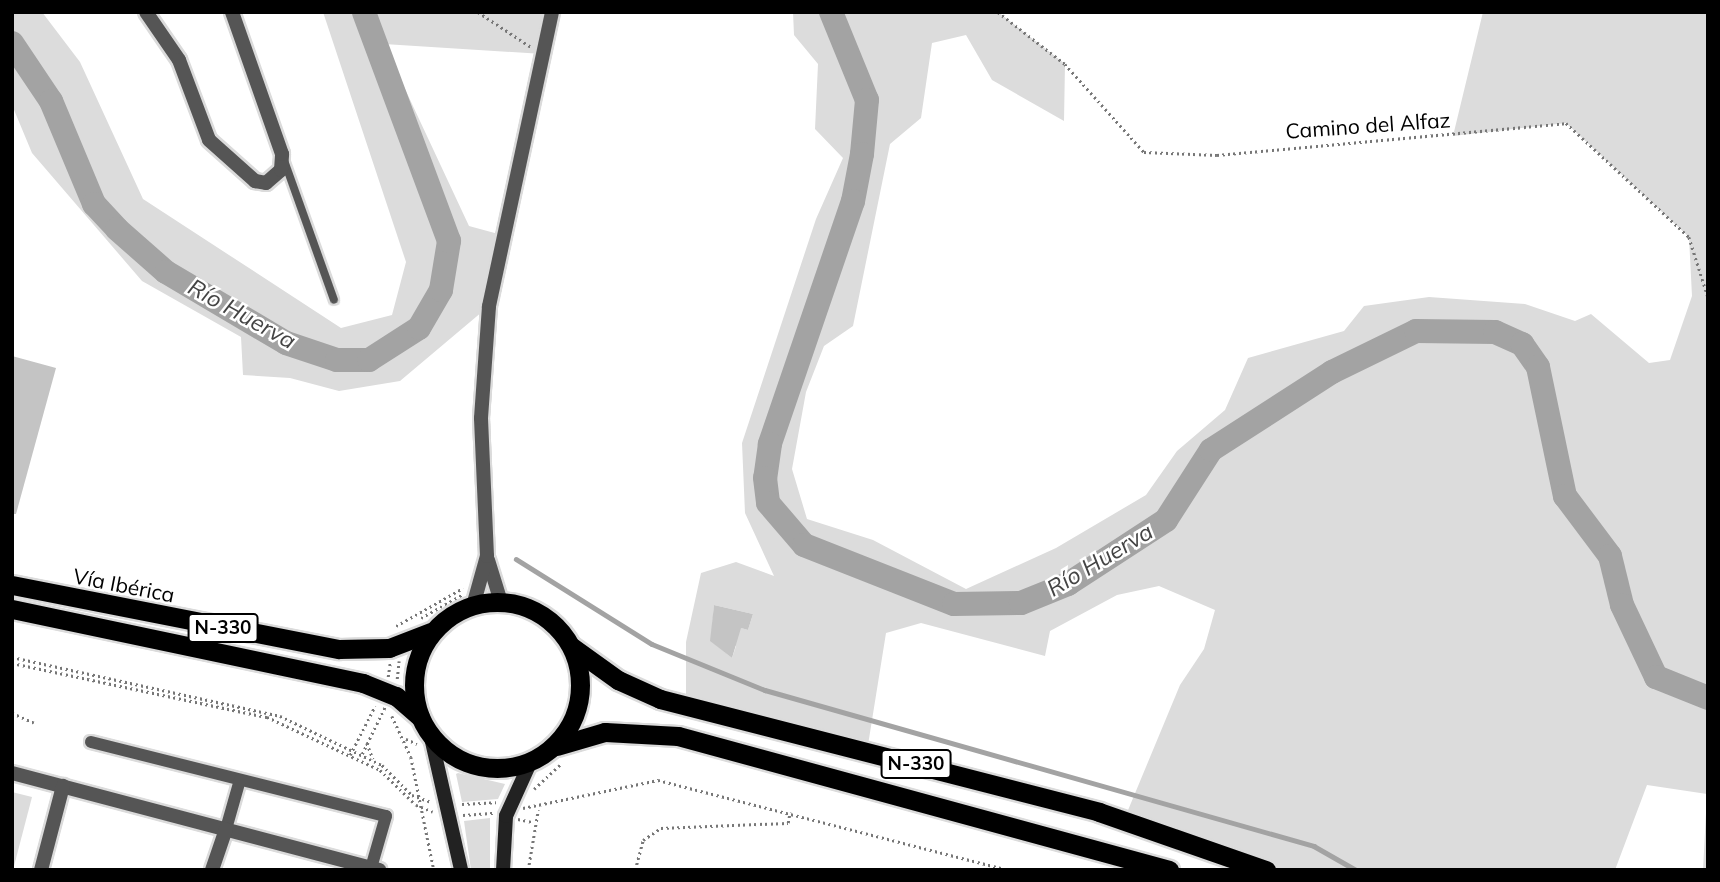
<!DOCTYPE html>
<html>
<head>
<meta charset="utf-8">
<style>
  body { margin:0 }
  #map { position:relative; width:1720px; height:882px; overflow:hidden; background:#fff; font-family:Mulish,sans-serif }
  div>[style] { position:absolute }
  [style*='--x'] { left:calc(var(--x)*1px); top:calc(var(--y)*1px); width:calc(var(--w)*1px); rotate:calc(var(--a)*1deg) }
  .green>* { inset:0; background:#dcdcdc }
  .stream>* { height:4.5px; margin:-2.25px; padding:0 2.25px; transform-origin:2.25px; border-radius:2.25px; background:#a3a3a3 }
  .river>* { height:24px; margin:-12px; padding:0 12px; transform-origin:12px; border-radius:12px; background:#a3a3a3 }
  .building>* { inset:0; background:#c4c4c4 }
  .path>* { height:2.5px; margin-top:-1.25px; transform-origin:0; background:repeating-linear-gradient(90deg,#777 0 2px,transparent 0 5.5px) }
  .roads { filter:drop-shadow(2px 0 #dbdbdb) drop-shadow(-2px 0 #dbdbdb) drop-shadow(0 2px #dbdbdb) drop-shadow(0 -2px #dbdbdb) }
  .service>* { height:8px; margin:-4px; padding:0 4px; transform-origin:4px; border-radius:4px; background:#555 }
  .pedestrian>* { height:12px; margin:-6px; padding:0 6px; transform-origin:6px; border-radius:6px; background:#555 }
  .minor>* { height:14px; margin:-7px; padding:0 7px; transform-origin:7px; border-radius:7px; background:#555 }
  .secondary>* { height:14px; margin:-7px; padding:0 7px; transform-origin:7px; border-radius:7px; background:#222 }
  .trunk>* { height:19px; margin:-9.5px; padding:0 9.5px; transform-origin:9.5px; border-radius:9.5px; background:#000 }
  .trunk>.ring { margin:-9.5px; padding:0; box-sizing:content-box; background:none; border:19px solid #000; border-radius:50% }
  span { translate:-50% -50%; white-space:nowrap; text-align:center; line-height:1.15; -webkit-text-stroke:5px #fff; paint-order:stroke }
  .shield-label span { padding:2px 5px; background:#fff; border:2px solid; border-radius:5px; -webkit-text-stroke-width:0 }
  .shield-label { font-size:19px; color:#000; font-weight:700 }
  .street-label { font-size:21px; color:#000 }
  .water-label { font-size:23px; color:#444; font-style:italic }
  .frame { position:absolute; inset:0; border:14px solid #000; pointer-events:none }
</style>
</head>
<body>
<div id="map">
  <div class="green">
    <div style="clip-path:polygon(12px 12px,42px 12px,80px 62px,143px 199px,341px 328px,392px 315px,406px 262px,323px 12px,552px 12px,543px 54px,384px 44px,469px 226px,502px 235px,489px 306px,400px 381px,339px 391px,290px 378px,243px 375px,241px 337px,142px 281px,32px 153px,12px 105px)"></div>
    <div style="clip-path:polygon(evenodd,793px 12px,998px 12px,1065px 64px,1064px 121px,992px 80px,966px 35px,932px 43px,921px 118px,890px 144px,853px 326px,824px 346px,806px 392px,792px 469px,807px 519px,873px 540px,966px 589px,1056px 548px,1146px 495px,1177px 451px,1225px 410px,1248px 358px,1344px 331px,1364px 306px,1429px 297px,1525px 304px,1575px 321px,1591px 314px,1649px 363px,1670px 360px,1692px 296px,1689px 237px,1566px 123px,1453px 136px,1483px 12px,1708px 12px,1708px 870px,1703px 870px,1707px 794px,1647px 785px,1615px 870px,1282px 870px,1126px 815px,1180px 685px,1204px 649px,1215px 610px,1159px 586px,1117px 595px,1050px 631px,1045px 656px,921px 623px,886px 633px,868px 745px,686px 700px,686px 642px,701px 573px,736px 562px,774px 576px,745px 513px,742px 443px,816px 219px,843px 158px,815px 129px,818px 64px,794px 35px,793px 12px,714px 605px,753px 614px,748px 630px,728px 624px,726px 641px,736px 646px,732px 658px,711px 641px,714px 605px)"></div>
    <div style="clip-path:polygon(456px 774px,458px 773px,505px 784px,498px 799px,462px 802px)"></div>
    <div style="clip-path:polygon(12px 792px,32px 797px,13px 870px,12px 870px)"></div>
    <div style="clip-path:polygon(490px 818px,490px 870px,471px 870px,464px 821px)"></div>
  </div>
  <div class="stream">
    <div style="--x:516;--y:559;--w:160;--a:32"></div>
    <div style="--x:652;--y:644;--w:122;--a:22.2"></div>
    <div style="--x:765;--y:690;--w:571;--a:15.86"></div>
    <div style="--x:1314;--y:846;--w:48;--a:29.7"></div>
  </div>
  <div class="river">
    <div style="--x:831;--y:12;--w:95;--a:67.8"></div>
    <div style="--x:867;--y:100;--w:54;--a:95.3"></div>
    <div style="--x:862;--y:154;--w:48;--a:100.8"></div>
    <div style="--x:853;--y:201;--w:257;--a:108.9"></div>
    <div style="--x:770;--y:444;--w:34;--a:98"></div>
    <div style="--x:765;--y:478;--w:25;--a:83"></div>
    <div style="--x:768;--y:503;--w:55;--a:49.4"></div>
    <div style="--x:804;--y:545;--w:161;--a:21.5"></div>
    <div style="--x:954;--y:604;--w:67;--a:-0.9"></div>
    <div style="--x:1021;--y:603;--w:51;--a:-22"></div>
    <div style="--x:1068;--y:584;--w:117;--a:-33.1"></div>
    <div style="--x:1166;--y:520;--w:83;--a:-57.3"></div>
    <div style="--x:1211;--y:450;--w:144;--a:-32.8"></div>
    <div style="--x:1332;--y:372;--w:93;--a:-26"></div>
    <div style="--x:1416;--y:331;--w:79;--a:0.7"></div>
    <div style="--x:1495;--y:332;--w:30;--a:24"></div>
    <div style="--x:1522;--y:344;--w:28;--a:55"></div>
    <div style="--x:1538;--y:367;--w:132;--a:78.2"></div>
    <div style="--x:1565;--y:496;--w:75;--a:53.1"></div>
    <div style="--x:1610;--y:556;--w:50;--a:76.2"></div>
    <div style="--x:1622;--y:605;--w:80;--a:64.7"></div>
    <div style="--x:1656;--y:677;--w:56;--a:22"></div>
    <div style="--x:12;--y:43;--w:70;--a:56.1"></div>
    <div style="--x:51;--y:101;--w:112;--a:67.3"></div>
    <div style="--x:94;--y:204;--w:34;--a:47"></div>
    <div style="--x:117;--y:229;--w:65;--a:41.3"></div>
    <div style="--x:166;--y:272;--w:139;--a:30.6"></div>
    <div style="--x:286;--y:343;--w:54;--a:18.4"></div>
    <div style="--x:337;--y:360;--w:32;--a:0"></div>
    <div style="--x:369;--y:360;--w:59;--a:-32.6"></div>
    <div style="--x:419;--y:328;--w:44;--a:-59.9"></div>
    <div style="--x:441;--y:290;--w:50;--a:-80.7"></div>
    <div style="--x:449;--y:241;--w:244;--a:-110.4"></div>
  </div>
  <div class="building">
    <div style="clip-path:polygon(12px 356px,56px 368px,16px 514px,12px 514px)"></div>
    <div style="clip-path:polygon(714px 605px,753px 614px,748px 630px,741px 628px,732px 658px,710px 641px)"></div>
  </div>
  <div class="path">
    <div style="--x:478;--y:12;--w:64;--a:33.4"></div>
    <div style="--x:998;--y:12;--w:85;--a:37.8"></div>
    <div style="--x:1065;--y:64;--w:118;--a:48.1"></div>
    <div style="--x:1144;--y:152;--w:73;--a:2.4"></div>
    <div style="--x:1217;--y:155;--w:350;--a:-5.2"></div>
    <div style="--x:1566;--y:123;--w:168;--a:42.8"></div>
    <div style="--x:1689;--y:237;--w:63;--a:72.4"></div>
    <div style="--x:421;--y:618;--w:48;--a:-29.7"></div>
    <div style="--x:396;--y:626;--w:77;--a:-29.6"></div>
    <div style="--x:12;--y:657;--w:274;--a:12.4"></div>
    <div style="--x:280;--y:716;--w:113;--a:25.7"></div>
    <div style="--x:382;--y:765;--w:42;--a:45"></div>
    <div style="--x:412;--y:795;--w:20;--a:20"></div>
    <div style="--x:12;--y:663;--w:261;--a:12"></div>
    <div style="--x:267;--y:717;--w:125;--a:25.1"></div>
    <div style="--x:380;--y:770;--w:50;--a:44.2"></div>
    <div style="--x:416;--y:805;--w:18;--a:22"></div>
    <div style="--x:388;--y:677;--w:14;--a:-82"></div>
    <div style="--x:397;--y:679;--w:18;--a:-84"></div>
    <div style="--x:12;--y:713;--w:24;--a:24"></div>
    <div style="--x:392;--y:716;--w:45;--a:65.1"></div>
    <div style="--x:411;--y:757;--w:115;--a:78.5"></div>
    <div style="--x:406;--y:739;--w:12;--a:24"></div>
    <div style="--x:367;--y:743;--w:17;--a:69"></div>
    <div style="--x:362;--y:754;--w:52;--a:-63.9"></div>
    <div style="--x:350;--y:755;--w:55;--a:-63"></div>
    <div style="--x:534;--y:789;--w:38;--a:-43"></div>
    <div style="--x:462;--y:804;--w:34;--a:-3"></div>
    <div style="--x:523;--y:808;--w:138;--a:-11.7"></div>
    <div style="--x:658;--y:780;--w:361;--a:14.4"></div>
    <div style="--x:463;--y:815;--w:32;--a:-4"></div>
    <div style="--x:518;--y:819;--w:14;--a:12"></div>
    <div style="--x:528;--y:870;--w:61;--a:-80.5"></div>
    <div style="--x:635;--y:870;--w:31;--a:-75"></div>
    <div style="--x:643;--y:840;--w:22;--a:-34"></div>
    <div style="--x:661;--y:828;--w:127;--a:-2.3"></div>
    <div style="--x:788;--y:823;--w:11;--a:-80"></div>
  </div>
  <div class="roads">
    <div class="service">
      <div style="--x:285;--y:163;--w:145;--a:70.3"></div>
    </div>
    <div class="pedestrian">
      <div style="--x:91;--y:742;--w:304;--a:14.1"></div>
      <div style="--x:386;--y:816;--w:54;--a:106.1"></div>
      <div style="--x:226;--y:829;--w:51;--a:-74.1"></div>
    </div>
    <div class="minor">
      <div style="--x:146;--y:12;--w:58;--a:55.5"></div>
      <div style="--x:179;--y:60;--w:85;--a:69.4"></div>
      <div style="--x:209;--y:140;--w:62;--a:41.7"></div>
      <div style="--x:255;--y:181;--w:11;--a:10"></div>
      <div style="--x:266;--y:183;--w:20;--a:-41"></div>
      <div style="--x:281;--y:170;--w:16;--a:-86"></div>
      <div style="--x:282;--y:154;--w:151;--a:-109.4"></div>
      <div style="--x:488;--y:560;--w:44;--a:72.8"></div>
      <div style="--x:473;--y:606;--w:52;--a:-74.4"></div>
      <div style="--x:487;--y:556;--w:138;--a:-92.5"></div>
      <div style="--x:481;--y:418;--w:112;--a:-85.9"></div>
      <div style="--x:489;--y:306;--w:301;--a:-77.9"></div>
      <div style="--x:12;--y:773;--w:380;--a:14.8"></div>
      <div style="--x:41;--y:870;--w:87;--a:-75.3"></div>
      <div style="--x:212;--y:870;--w:43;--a:-71.1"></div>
    </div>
    <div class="secondary">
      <div style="--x:430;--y:733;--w:140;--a:77.2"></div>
      <div style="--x:503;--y:870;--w:54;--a:-86.8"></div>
      <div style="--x:506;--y:816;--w:58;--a:-65.6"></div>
    </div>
    <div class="trunk">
      <div style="--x:12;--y:585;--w:333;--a:11.1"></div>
      <div style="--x:339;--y:649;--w:50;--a:-1.1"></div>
      <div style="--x:389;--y:648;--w:45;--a:-20.9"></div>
      <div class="ring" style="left:414px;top:602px;width:147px;height:147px"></div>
      <div style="--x:12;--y:609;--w:359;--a:11.9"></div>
      <div style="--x:363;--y:683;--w:35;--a:22"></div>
      <div style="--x:396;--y:696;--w:32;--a:41"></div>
      <div style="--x:572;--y:647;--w:57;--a:35.7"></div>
      <div style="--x:618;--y:680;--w:46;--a:24.3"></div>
      <div style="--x:660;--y:699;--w:453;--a:14.4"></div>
      <div style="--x:1099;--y:812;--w:177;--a:19.2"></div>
      <div style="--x:557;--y:746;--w:50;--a:-16.3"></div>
      <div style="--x:605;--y:732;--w:73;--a:3.1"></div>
      <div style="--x:678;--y:736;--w:509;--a:15.26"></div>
    </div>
  </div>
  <div class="shield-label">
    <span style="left:223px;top:628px">N-330</span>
    <span style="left:916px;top:764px">N-330</span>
  </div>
  <div class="street-label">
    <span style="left:1368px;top:125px;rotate:-4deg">Camino del Alfaz</span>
    <span style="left:124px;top:585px;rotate:11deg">Vía Ibérica</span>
  </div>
  <div class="water-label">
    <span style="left:242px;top:314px;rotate:29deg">Río Huerva</span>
    <span style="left:1100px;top:560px;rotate:-31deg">Río Huerva</span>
  </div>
  <div class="frame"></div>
</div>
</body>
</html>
